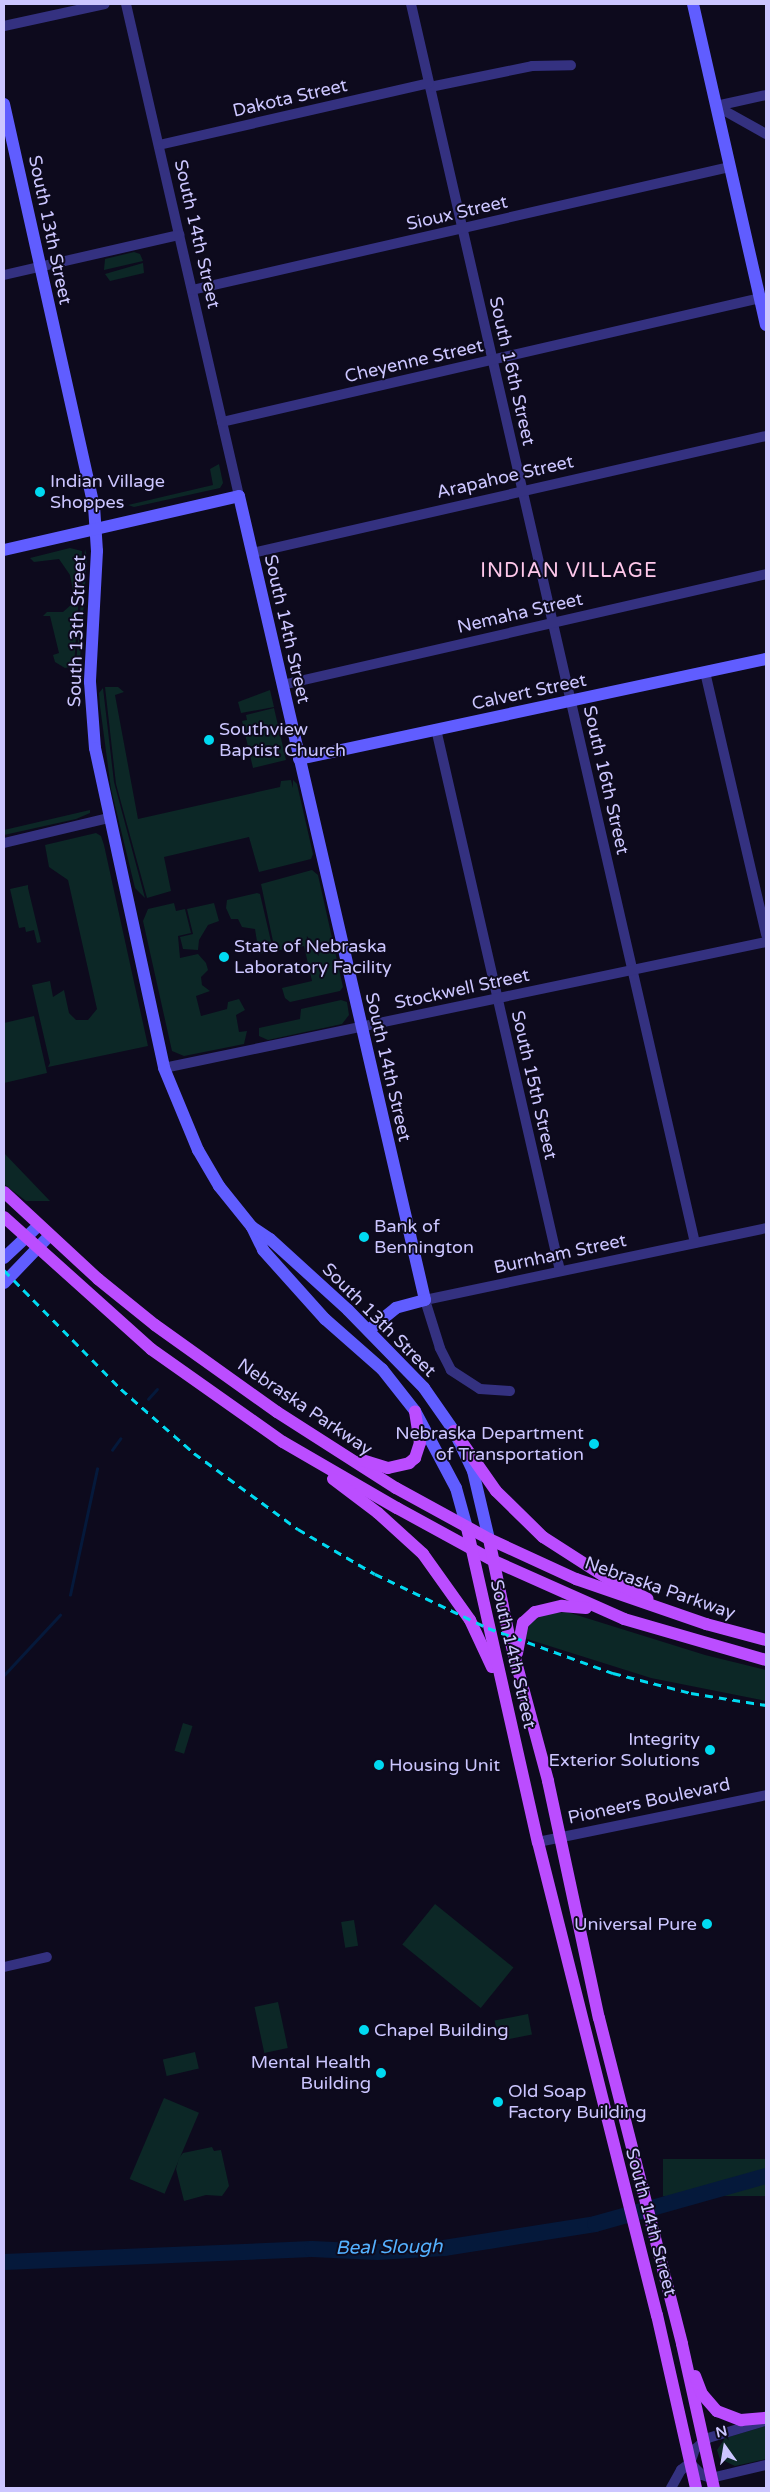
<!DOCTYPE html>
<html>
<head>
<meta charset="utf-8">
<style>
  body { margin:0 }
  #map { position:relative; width:770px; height:2492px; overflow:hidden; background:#0d0a1d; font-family:"Varela Round",sans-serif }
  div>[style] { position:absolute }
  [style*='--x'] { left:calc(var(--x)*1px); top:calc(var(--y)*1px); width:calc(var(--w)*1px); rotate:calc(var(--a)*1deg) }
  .green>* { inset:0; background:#0c2726; transform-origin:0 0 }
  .stream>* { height:2.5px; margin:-1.25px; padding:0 1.25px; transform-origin:1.25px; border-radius:1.25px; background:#05193b }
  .river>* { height:16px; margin:-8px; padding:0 8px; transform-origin:8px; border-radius:8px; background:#05193b }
  .street>* { height:10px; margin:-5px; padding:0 5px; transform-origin:5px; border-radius:5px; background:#343180 }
  .secondary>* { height:12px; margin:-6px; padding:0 6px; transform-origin:6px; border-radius:6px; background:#605dff }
  .primary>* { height:12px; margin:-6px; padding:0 6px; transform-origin:6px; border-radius:6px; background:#bb4dff }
  .rail>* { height:2.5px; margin-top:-1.25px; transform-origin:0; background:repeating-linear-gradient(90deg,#00daf1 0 8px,transparent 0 14px) }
  .dots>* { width:14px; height:14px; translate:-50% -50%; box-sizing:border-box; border:2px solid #0d0a1d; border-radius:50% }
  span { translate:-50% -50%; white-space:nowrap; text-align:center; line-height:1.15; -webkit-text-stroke:4px #0d0a1d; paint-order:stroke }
  .street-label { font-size:18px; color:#ccc6ff }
  .poi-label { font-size:18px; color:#ccc6ff }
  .left { translate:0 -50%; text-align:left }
  .right { translate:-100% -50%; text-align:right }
  .water-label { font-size:19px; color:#54b1ff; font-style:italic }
  .quarter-label { font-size:20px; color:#ffc8eb; letter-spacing:1px }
  .frame { position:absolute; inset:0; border:5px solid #ccc6ff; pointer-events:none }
  .north { position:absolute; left:700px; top:2422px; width:50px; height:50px; -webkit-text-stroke:4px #0d0a1d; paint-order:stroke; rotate:347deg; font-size:14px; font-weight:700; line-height:20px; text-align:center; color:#ccc6ff }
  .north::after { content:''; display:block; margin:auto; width:18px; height:22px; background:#ccc6ff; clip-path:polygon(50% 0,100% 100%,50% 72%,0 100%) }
</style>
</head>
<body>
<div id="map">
  <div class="green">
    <div style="clip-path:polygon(134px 252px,140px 254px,143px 261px,104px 270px,105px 259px)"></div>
    <div style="clip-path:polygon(143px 263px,144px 273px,110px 281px,105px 274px)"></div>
    <div style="clip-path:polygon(219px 464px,223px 483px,220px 488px,134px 507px,128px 505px,213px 485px,210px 469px)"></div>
    <div style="clip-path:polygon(70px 548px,82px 551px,74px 666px,65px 668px,55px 662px,53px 655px,59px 653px,50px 616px,43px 616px,47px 612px,63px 612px,72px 604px,74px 595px,70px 575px,59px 559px,34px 562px,30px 558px)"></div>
    <div style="clip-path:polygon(85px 549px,87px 557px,80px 659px,76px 665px)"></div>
    <div style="clip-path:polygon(105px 687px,118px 687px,124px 692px,115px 695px,138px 819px,280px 787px,281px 781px,291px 780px,293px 788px,293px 780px,297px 784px,313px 854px,311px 859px,259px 872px,249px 837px,164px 857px,171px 891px,147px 898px,116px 784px)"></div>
    <div style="clip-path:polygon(103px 688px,114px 782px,145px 898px,135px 888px,111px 789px,100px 706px,99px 693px)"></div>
    <div style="clip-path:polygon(270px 690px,274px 707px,241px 713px,238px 702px)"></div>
    <div style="clip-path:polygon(274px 708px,286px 760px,253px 768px,242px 721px,247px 720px,246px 715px)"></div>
    <div style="clip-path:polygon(90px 810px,90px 813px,76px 819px,4px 835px,4px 830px)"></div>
    <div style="clip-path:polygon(96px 833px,101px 836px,104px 845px,148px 1046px,48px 1067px,50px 1063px,32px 985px,50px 981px,53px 997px,64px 990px,69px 1013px,76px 1020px,88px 1020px,97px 1009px,68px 880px,49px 867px,45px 845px)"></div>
    <div style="clip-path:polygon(312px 870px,318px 875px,343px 987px,340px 991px,290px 1002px,285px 998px,282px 988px,312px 981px,304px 946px,275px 951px,261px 884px)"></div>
    <div style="clip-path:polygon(28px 885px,28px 888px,41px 942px,37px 943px,34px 930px,26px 932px,25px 927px,19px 928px,10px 889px)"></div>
    <div style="clip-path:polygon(257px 893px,260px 894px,273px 950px,259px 954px,255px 929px,242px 927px,238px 919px,231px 919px,226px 908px,227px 900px)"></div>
    <div style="clip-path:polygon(174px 903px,176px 911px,185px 909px,191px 933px,178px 936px,180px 958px,198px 954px,206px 963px,208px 970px,201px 977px,202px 985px,210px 991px,196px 996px,201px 1016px,227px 1009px,228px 1002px,239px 999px,245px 1010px,236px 1015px,239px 1032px,247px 1031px,244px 1044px,184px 1056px,172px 1051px,143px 921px,148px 909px)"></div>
    <div style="clip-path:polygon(214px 903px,219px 921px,208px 925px,199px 940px,198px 950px,183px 949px,180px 937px,193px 934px,187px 909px)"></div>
    <div style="clip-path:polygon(341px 1000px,347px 1002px,349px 1015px,342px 1024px,268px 1040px,259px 1036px,259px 1028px,300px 1019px,301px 1009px)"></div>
    <div style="clip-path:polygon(34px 1016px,47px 1073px,4px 1083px,4px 1023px)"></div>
    <div style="clip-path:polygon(4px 1153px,50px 1201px,26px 1201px,4px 1184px)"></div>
    <div style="clip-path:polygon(567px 1612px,705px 1655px,766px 1670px,766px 1701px,651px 1678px,524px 1638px,530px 1624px,543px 1614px)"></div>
    <div style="left:183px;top:1723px;width:10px;height:29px;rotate:17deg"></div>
    <div style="left:435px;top:1904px;width:101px;height:52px;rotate:39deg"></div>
    <div style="left:354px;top:1920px;width:26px;height:13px;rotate:81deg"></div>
    <div style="left:278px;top:2002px;width:47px;height:24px;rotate:78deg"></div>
    <div style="left:528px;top:2014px;width:21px;height:34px;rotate:79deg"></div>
    <div style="left:195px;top:2052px;width:17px;height:33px;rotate:77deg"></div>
    <div style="left:164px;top:2098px;width:38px;height:88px;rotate:23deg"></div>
    <div style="clip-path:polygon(212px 2147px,214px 2151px,221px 2150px,229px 2186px,222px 2196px,206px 2195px,184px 2201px,176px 2169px,179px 2158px,183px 2153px)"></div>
    <div style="left:766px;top:2159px;width:37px;height:103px;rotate:90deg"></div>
    <div style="clip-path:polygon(766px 2426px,766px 2459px,735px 2466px,720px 2459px,717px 2450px,725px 2438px)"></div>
  </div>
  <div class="stream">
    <div style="--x:148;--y:1399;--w:13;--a:-48"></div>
    <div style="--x:112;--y:1450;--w:14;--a:-54"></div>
    <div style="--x:70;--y:1595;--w:129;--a:-77.9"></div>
    <div style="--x:4;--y:1675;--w:82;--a:-47"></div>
  </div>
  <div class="river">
    <div style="--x:4;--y:2262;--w:308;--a:-2.4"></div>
    <div style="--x:312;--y:2249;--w:65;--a:2.6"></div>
    <div style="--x:377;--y:2252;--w:67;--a:-3.4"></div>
    <div style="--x:444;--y:2248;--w:153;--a:-9"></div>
    <div style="--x:595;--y:2224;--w:178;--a:-15.7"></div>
  </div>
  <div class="street">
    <div style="--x:126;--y:4;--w:505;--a:77.06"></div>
    <div style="--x:411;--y:4;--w:1271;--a:77.09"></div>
    <div style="--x:4;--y:26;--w:103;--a:-12.3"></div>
    <div style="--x:430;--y:87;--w:104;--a:-11.6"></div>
    <div style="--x:532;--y:66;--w:39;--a:-1"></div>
    <div style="--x:716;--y:106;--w:57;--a:29.2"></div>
    <div style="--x:716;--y:106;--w:51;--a:-12.4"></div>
    <div style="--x:159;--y:145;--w:277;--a:-12.9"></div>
    <div style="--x:4;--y:275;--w:180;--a:-12.9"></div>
    <div style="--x:192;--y:290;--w:552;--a:-12.88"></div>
    <div style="--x:222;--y:422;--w:552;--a:-12.98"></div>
    <div style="--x:252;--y:553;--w:527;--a:-12.82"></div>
    <div style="--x:705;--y:672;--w:270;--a:76.9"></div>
    <div style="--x:282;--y:685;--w:497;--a:-12.9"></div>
    <div style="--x:436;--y:729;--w:556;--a:77.11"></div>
    <div style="--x:4;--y:843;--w:107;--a:-13.5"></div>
    <div style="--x:164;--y:1068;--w:615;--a:-11.82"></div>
    <div style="--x:510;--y:1391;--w:30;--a:-176"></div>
    <div style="--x:480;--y:1389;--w:35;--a:-147"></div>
    <div style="--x:451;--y:1370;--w:25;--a:-117"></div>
    <div style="--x:440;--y:1348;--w:50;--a:-107.4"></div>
    <div style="--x:425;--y:1300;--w:349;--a:-11.9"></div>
    <div style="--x:538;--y:1842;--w:233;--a:-11.6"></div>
    <div style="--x:4;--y:1967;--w:44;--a:-13.1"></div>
    <div style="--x:690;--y:2463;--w:15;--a:-70"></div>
    <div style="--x:695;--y:2449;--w:17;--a:-40"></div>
    <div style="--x:708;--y:2438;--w:59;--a:-16.6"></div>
    <div style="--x:690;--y:2463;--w:17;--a:45"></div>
    <div style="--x:702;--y:2475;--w:9;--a:18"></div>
    <div style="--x:711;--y:2478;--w:57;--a:-13.3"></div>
    <div style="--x:671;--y:2488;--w:21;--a:-61"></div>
    <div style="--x:681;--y:2470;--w:11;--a:-38"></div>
  </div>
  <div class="secondary">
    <div style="--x:693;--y:4;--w:329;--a:77.2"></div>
    <div style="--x:4;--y:104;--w:412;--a:77.4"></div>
    <div style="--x:94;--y:506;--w:45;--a:86.2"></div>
    <div style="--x:97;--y:551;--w:131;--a:93.1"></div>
    <div style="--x:90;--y:682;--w:66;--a:85.7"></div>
    <div style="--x:95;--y:748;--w:327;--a:77.8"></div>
    <div style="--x:164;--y:1068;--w:89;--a:67.5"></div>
    <div style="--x:198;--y:1150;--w:42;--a:59.7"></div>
    <div style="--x:219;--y:1186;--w:53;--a:51.2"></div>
    <div style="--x:252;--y:1227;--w:25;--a:64"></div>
    <div style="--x:263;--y:1250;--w:93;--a:48.1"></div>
    <div style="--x:325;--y:1319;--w:76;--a:41.3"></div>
    <div style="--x:382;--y:1369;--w:53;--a:51.8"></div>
    <div style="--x:415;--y:1411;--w:87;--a:62"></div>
    <div style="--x:456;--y:1488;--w:41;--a:74.6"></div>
    <div style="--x:4;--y:550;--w:241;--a:-12.9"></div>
    <div style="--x:239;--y:496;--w:825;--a:76.97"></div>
    <div style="--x:425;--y:1300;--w:30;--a:165"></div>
    <div style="--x:396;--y:1308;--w:35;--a:141"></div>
    <div style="--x:299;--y:759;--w:478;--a:-12.1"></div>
    <div style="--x:252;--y:1227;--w:22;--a:34"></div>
    <div style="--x:270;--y:1239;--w:105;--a:42.3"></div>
    <div style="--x:348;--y:1310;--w:109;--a:45.7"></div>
    <div style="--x:424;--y:1388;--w:52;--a:55.1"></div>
    <div style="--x:454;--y:1431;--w:44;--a:64.6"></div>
    <div style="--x:473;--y:1471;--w:70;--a:76.8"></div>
    <div style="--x:4;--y:1258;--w:48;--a:-43.3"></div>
    <div style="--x:4;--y:1283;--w:66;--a:-46.2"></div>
  </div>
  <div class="primary">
    <div style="--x:4;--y:1192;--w:128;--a:42.8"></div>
    <div style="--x:98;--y:1279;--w:73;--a:38.9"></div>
    <div style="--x:155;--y:1325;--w:150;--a:35.5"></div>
    <div style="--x:277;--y:1412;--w:141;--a:32.6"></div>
    <div style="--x:396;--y:1488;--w:106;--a:28.7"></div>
    <div style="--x:489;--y:1539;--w:96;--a:24.7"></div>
    <div style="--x:576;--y:1579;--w:138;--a:19.1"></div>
    <div style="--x:706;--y:1624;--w:62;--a:14.9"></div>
    <div style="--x:4;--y:1217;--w:198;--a:41.9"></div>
    <div style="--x:151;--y:1349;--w:161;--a:35.2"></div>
    <div style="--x:283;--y:1442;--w:132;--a:30.1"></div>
    <div style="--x:397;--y:1508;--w:111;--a:28.7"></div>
    <div style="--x:494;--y:1561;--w:142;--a:24"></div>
    <div style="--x:624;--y:1619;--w:148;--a:16.1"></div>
    <div style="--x:454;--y:1431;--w:73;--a:55"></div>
    <div style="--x:496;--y:1491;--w:66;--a:44.4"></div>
    <div style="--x:543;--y:1537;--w:80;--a:32.7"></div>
    <div style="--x:610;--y:1580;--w:42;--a:26.6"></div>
    <div style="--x:362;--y:1460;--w:27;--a:17"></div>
    <div style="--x:388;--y:1468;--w:22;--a:-13"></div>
    <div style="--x:409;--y:1463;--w:8;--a:-40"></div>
    <div style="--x:415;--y:1458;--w:16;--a:-72"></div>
    <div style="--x:420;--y:1443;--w:32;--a:-99"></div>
    <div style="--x:333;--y:1479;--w:56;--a:37.1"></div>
    <div style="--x:378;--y:1513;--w:61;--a:42.3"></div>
    <div style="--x:423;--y:1554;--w:81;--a:54.5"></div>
    <div style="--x:470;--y:1620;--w:52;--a:64.9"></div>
    <div style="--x:467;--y:1528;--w:322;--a:77.3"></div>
    <div style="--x:538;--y:1842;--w:488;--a:75.9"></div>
    <div style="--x:657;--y:2315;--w:177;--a:77.3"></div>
    <div style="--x:489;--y:1539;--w:99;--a:78.3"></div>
    <div style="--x:509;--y:1636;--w:150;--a:74.9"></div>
    <div style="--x:548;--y:1781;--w:242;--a:77.9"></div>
    <div style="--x:599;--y:2018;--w:336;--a:75.7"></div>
    <div style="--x:682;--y:2344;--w:148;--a:77.5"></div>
    <div style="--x:517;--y:1653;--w:31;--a:-79"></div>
    <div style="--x:523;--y:1623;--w:16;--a:-43"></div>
    <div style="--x:535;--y:1612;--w:28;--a:-13"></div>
    <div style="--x:562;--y:1606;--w:24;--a:5"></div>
    <div style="--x:695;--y:2376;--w:19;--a:69"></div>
    <div style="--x:702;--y:2394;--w:23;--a:49"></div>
    <div style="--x:717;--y:2411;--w:26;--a:21"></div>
    <div style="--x:741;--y:2420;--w:25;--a:-5"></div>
  </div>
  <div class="rail">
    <div style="--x:4;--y:1270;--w:167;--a:45.5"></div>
    <div style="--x:121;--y:1389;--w:97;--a:41.2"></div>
    <div style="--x:194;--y:1453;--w:129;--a:36.2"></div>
    <div style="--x:298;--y:1529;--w:89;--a:30.3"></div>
    <div style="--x:375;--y:1574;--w:125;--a:25.5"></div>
    <div style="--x:488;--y:1628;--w:133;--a:19.8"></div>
    <div style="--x:613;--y:1673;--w:81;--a:14.4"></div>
    <div style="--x:691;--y:1693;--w:76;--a:9.1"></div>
  </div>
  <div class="dots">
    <div style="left:40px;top:492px;background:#00daf1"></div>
    <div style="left:209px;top:740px;background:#00daf1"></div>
    <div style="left:224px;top:957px;background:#00daf1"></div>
    <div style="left:364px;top:1237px;background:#00daf1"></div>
    <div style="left:594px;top:1444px;background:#00daf1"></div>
    <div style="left:710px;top:1750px;background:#00daf1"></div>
    <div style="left:379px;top:1765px;background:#00daf1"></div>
    <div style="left:707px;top:1924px;background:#00daf1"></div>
    <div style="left:364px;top:2030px;background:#00daf1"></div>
    <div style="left:381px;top:2073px;background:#00daf1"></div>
    <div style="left:498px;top:2102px;background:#00daf1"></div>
  </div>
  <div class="street-label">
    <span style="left:290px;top:98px;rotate:-13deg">Dakota Street</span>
    <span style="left:457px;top:213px;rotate:-13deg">Sioux Street</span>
    <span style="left:50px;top:230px;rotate:78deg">South 13th Street</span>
    <span style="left:197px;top:234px;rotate:77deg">South 14th Street</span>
    <span style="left:414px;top:361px;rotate:-13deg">Cheyenne Street</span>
    <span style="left:512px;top:371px;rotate:77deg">South 16th Street</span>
    <span style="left:505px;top:477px;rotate:-13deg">Arapahoe Street</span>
    <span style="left:520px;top:613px;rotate:-13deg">Nemaha Street</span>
    <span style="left:287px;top:629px;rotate:77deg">South 14th Street</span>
    <span style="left:77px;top:631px;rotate:-88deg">South 13th Street</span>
    <span style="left:529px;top:692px;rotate:-12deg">Calvert Street</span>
    <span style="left:606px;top:780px;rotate:77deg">South 16th Street</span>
    <span style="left:462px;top:989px;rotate:-12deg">Stockwell Street</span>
    <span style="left:388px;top:1067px;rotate:77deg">South 14th Street</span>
    <span style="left:534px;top:1085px;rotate:77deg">South 15th Street</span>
    <span style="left:560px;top:1254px;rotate:-12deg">Burnham Street</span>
    <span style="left:379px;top:1320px;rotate:45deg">South 13th Street</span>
    <span style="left:305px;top:1407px;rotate:34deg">Nebraska Parkway</span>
    <span style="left:660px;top:1588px;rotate:19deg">Nebraska Parkway</span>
    <span style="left:513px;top:1654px;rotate:77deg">South 14th Street</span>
    <span style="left:649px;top:1801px;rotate:-12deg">Pioneers Boulevard</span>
    <span style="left:651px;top:2222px;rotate:75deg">South 14th Street</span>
  </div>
  <div class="poi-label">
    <span class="left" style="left:50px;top:492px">Indian Village<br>Shoppes</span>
    <span class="left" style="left:219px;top:740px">Southview<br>Baptist Church</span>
    <span class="left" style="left:234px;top:957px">State of Nebraska<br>Laboratory Facility</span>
    <span class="left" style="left:374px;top:1237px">Bank of<br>Bennington</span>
    <span class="right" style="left:584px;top:1444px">Nebraska Department<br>of Transportation</span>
    <span class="right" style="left:700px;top:1750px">Integrity<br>Exterior Solutions</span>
    <span class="left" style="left:389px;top:1765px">Housing Unit</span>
    <span class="right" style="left:697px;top:1924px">Universal Pure</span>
    <span class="left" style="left:374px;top:2030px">Chapel Building</span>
    <span class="right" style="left:371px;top:2073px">Mental Health<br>Building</span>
    <span class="left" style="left:508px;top:2102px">Old Soap<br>Factory Building</span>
  </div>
  <div class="water-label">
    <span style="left:389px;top:2248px;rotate:-1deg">Beal Slough</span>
  </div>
  <div class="quarter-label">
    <span style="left:569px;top:571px">INDIAN VILLAGE</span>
  </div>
  <div class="frame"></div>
  <div class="north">N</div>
</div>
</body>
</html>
